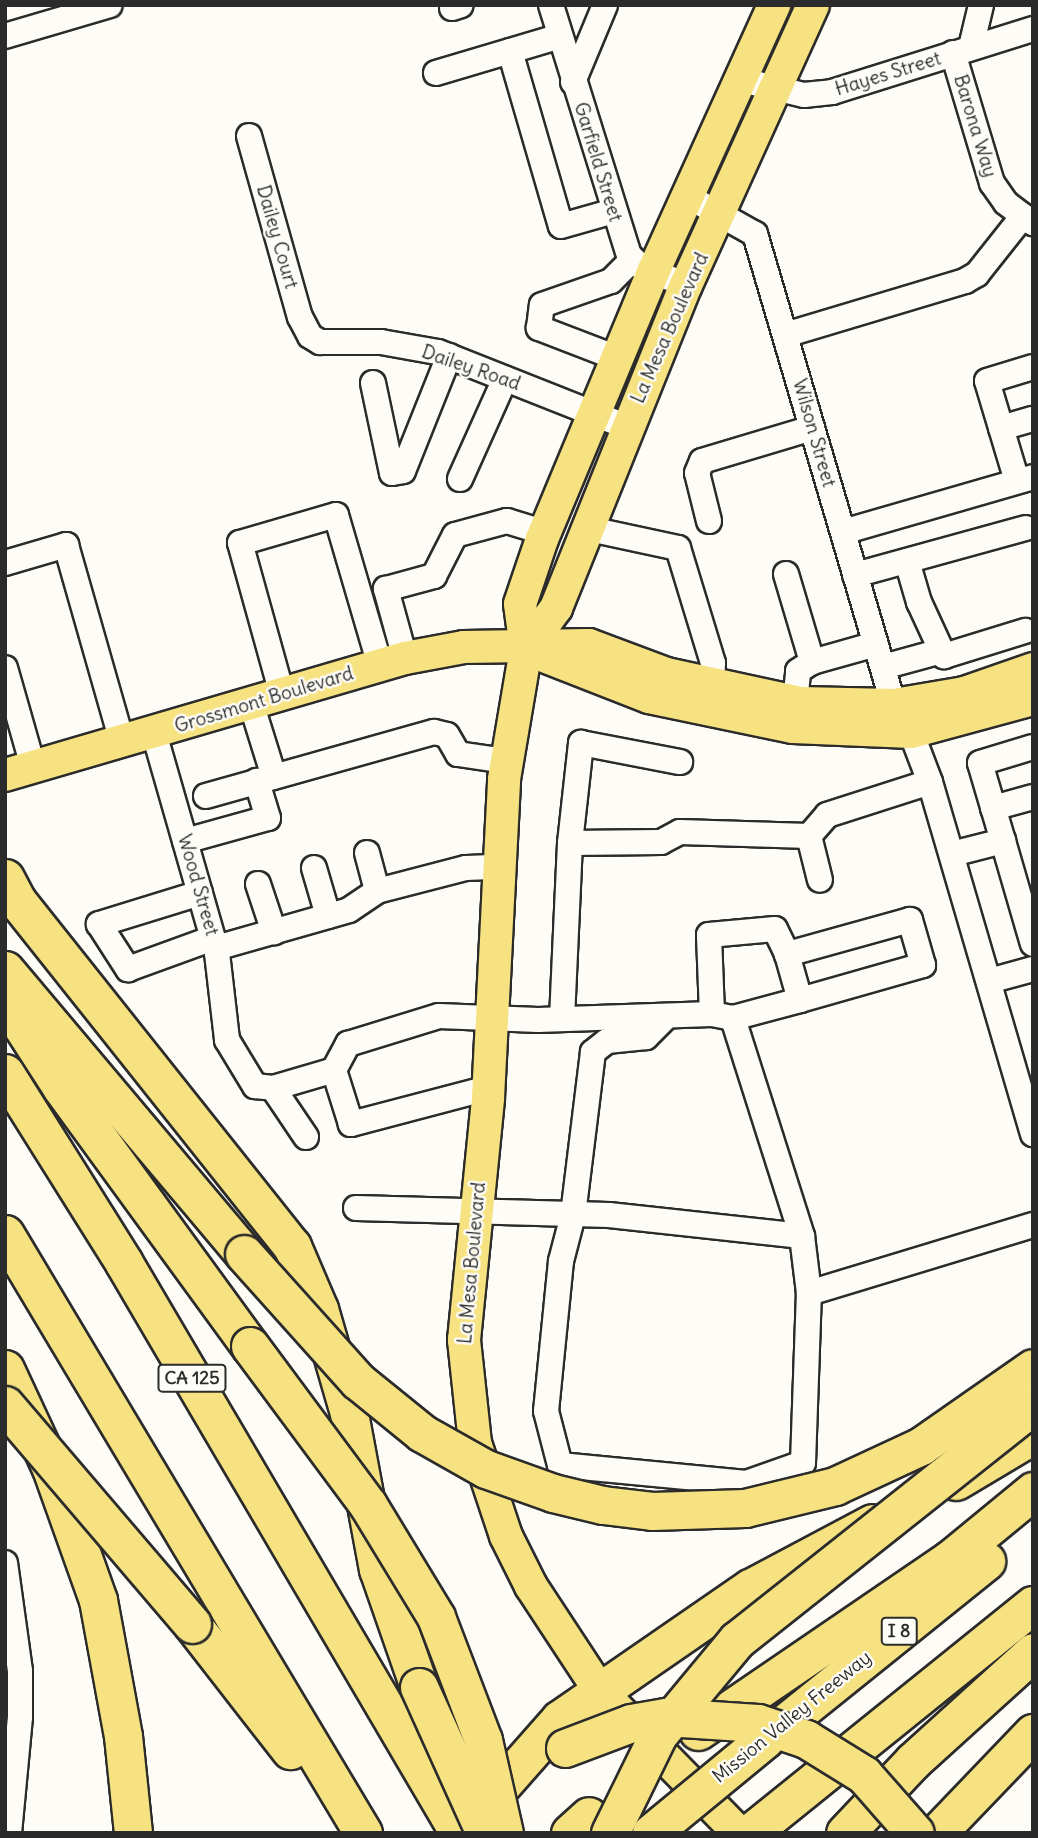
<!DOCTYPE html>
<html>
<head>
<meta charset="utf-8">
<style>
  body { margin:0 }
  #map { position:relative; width:1038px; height:1838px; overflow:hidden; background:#fdfcf7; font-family:Delius,sans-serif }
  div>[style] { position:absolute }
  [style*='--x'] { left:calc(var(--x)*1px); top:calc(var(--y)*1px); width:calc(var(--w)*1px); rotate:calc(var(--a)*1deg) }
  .roads { filter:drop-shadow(2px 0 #2b2b2b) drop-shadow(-2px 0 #2b2b2b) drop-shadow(0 2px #2b2b2b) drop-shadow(0 -2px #2b2b2b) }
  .minor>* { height:24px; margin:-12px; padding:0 12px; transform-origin:12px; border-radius:12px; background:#fdfcf7 }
  .major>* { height:32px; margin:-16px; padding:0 16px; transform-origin:16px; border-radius:16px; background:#f7e281 }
  .highway>* { height:37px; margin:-18.5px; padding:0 18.5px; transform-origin:18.5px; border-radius:18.5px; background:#f7e281 }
  .bridges { filter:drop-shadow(2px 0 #2b2b2b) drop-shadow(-2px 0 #2b2b2b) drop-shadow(0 2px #2b2b2b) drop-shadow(0 -2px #2b2b2b) }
  .highway-bridge>* { height:37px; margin:-18.5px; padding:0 18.5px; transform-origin:18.5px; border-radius:18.5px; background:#f7e281 }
  span { translate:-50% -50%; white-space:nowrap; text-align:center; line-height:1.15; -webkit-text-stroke:5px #fdfcf7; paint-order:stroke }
  .shield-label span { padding:2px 5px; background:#fdfcf7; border:2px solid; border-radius:5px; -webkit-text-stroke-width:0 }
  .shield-label { font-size:18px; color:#2b2b2b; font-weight:700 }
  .street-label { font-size:19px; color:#2b2b2b }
  .frame { position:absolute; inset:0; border:7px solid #2b2b2b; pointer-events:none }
</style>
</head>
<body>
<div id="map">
  <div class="roads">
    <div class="minor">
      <div style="--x:551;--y:5;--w:262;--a:72.7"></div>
      <div style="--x:629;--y:255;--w:16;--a:45"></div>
      <div style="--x:640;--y:266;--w:50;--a:22.4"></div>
      <div style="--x:452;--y:8;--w:9;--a:-18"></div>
      <div style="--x:5;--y:36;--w:109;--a:-16.4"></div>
      <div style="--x:971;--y:47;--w:43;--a:-76.6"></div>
      <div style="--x:510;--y:51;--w:182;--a:73.8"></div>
      <div style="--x:561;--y:226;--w:55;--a:-15.8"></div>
      <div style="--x:953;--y:53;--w:136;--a:73.3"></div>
      <div style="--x:992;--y:183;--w:24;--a:55"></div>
      <div style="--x:1006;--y:203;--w:34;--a:37"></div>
      <div style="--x:436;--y:73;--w:129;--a:-16.6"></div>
      <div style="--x:742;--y:80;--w:64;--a:13.6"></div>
      <div style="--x:804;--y:95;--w:28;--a:-6"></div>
      <div style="--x:832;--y:92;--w:211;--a:-17.4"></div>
      <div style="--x:573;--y:82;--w:83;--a:-67.4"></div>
      <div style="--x:249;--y:136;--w:188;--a:74.3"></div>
      <div style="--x:300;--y:317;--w:21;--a:62"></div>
      <div style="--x:310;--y:336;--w:12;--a:31"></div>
      <div style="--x:320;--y:342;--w:61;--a:0"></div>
      <div style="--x:381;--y:342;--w:58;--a:10"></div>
      <div style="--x:438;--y:352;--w:203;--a:21.6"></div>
      <div style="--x:689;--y:197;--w:76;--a:29.3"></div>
      <div style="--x:755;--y:234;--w:491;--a:73.6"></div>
      <div style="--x:894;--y:705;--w:32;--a:58"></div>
      <div style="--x:911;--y:732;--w:53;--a:69.2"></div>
      <div style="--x:930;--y:782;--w:367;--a:73.7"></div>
      <div style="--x:785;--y:335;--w:188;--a:-16.7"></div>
      <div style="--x:965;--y:281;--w:14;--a:-30"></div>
      <div style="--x:977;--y:274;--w:74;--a:-51.6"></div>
      <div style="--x:617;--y:358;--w:84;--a:-159"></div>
      <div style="--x:539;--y:328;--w:23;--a:-83"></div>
      <div style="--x:542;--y:305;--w:73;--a:-19.2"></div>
      <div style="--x:611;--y:281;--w:30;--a:-45"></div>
      <div style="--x:373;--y:383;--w:92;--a:78.1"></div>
      <div style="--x:392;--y:473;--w:11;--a:-10"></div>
      <div style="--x:403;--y:471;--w:124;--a:-68.2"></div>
      <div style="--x:1001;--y:428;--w:33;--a:-16"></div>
      <div style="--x:460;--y:479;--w:110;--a:-65.8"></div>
      <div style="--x:1017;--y:481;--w:104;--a:-106.7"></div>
      <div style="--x:987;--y:381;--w:48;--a:-16.9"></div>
      <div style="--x:709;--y:521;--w:49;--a:-104"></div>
      <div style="--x:697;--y:473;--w:13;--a:-67"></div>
      <div style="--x:702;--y:461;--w:115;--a:-16.7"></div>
      <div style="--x:585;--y:528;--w:95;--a:12.1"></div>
      <div style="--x:678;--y:548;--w:120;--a:73.1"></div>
      <div style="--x:713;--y:663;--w:21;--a:93"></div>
      <div style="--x:843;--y:532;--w:198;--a:-16.1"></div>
      <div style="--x:907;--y:561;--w:43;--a:73.7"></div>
      <div style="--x:919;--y:602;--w:60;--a:65.2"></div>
      <div style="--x:944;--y:656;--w:85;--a:-17.2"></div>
      <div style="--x:5;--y:563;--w:64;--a:-16.4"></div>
      <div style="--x:66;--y:545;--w:205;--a:74.1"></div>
      <div style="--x:786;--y:574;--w:92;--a:73.5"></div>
      <div style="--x:855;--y:575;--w:177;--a:-15.4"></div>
      <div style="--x:405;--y:658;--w:72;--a:-105.4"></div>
      <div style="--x:386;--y:589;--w:50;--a:-15.2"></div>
      <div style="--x:434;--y:576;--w:46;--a:-62.9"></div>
      <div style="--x:455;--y:535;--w:54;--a:-15.1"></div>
      <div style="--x:507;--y:521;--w:39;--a:17"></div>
      <div style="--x:883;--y:667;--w:60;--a:-15.4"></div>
      <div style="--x:5;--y:668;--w:102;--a:74.1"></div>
      <div style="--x:282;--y:694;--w:157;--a:-105.5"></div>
      <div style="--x:240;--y:543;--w:100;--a:-16.3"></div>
      <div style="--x:336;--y:515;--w:156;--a:73.7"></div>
      <div style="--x:795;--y:702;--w:31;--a:-84"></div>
      <div style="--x:798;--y:671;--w:17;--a:-33"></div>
      <div style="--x:812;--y:662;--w:66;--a:-15.7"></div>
      <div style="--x:251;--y:703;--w:77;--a:72.7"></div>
      <div style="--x:154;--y:733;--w:229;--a:74"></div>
      <div style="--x:217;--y:953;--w:88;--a:83.4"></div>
      <div style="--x:227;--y:1040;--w:54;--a:58.7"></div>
      <div style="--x:255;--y:1086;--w:18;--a:6"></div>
      <div style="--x:206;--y:796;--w:237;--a:-15.7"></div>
      <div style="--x:434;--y:732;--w:13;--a:13"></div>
      <div style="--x:447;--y:735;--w:22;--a:60"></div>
      <div style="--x:458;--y:754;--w:49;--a:8.3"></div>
      <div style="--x:993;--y:808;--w:41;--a:-15.4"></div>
      <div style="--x:809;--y:836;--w:45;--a:76"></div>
      <div style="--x:185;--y:841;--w:86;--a:-15.5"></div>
      <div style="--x:268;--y:818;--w:39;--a:-107"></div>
      <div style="--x:1003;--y:841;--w:81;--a:-106.4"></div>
      <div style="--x:980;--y:763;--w:55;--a:-16.8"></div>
      <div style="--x:570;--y:843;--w:101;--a:-83.7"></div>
      <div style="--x:581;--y:743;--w:101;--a:10.9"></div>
      <div style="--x:367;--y:853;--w:39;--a:75"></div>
      <div style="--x:377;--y:891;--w:92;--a:-14.5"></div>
      <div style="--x:466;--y:868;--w:33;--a:-2"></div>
      <div style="--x:952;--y:854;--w:53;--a:-14.3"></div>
      <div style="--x:1003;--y:841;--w:107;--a:73.8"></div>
      <div style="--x:314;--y:868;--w:50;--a:73.7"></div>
      <div style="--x:258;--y:884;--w:51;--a:71.6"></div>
      <div style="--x:200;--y:893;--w:106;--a:162.9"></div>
      <div style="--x:99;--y:924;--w:54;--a:57.2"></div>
      <div style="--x:128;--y:969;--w:90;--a:-20"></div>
      <div style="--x:216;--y:948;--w:138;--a:-15.9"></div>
      <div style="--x:349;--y:910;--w:34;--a:-34"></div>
      <div style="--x:989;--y:981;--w:46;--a:-15.3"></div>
      <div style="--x:712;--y:1014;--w:79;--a:-92.2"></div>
      <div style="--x:709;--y:935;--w:66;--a:-5.2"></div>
      <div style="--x:775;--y:929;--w:28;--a:64"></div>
      <div style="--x:667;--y:1016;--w:30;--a:135"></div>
      <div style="--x:646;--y:1037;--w:39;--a:174"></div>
      <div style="--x:607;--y:1041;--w:18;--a:142"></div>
      <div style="--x:593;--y:1052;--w:164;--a:97"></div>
      <div style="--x:573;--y:1215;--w:48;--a:104.6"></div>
      <div style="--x:561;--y:1261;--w:151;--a:95.7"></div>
      <div style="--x:546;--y:1411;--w:56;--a:75.5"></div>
      <div style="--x:560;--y:1465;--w:187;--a:5.5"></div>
      <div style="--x:746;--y:1483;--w:60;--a:-19.3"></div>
      <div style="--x:803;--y:1463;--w:170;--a:-88"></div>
      <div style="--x:809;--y:1293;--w:57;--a:-97"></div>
      <div style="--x:562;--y:1019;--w:176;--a:-87.4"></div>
      <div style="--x:570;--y:843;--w:91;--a:-0.6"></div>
      <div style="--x:661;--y:842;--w:21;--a:-28"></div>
      <div style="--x:680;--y:832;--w:129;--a:1.8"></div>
      <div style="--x:809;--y:836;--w:28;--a:-49"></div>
      <div style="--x:827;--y:815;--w:108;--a:-17.8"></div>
      <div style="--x:488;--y:1088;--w:142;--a:165.3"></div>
      <div style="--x:351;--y:1124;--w:57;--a:-107.5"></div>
      <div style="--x:334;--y:1070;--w:30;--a:-62"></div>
      <div style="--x:348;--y:1044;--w:95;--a:-17.1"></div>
      <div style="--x:439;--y:1016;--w:99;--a:2.3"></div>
      <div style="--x:538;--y:1020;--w:174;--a:-2"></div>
      <div style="--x:712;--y:1014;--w:21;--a:11"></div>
      <div style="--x:733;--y:1018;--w:69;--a:-15"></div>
      <div style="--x:800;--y:1000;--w:128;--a:-15.9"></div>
      <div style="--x:923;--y:965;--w:47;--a:-106.1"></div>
      <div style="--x:910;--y:920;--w:128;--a:164.5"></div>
      <div style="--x:787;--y:954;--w:48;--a:74.2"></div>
      <div style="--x:306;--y:1137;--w:59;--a:-124"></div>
      <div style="--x:273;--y:1088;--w:64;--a:-16.4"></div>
      <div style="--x:356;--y:1208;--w:253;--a:1.6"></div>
      <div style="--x:609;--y:1215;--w:194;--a:6.2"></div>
      <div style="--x:802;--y:1236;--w:229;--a:-107.6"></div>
      <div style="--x:809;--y:1293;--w:234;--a:-16.9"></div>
      <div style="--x:5;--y:1563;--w:109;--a:82.1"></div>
      <div style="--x:20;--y:1671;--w:46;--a:90"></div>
      <div style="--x:20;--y:1717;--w:117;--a:95.4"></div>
    </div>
    <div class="major">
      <div style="--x:526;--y:649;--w:51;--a:-53.8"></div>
      <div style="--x:556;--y:608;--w:348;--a:-68.1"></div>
      <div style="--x:686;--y:285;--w:307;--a:-65.6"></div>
      <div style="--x:534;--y:652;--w:123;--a:21.4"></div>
      <div style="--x:649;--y:697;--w:147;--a:11.8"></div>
      <div style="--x:793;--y:727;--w:118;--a:2.4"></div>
      <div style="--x:911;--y:732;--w:126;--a:-15.1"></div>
      <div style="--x:5;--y:775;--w:417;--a:-16.3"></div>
      <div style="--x:405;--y:658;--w:60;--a:-10.6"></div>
      <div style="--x:464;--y:647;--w:125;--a:-0.9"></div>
      <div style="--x:589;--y:645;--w:82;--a:20.6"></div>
      <div style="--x:666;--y:674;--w:137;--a:12.2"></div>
      <div style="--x:800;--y:703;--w:94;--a:1.2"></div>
      <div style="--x:894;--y:705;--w:71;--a:-9.7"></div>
      <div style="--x:964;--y:693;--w:73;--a:-19.2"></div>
      <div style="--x:739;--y:1833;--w:199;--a:-134.4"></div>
      <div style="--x:600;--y:1691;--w:126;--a:-123.3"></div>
      <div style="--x:531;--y:1586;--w:56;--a:-116.6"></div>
      <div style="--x:506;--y:1536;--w:98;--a:-108.4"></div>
      <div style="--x:475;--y:1443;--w:104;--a:-96.1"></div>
      <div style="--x:464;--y:1340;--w:243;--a:-84.3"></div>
      <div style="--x:488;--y:1098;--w:319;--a:-87.1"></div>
      <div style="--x:504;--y:779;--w:132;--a:-80.4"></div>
      <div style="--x:526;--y:649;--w:45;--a:-97.6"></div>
      <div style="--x:520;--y:604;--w:69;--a:-71.3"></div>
      <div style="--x:542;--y:539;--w:291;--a:-67.4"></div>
      <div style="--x:654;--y:270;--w:291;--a:-65.6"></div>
    </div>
    <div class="highway">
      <div style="--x:5;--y:878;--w:27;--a:62"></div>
      <div style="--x:18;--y:902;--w:440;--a:51.5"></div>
      <div style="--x:292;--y:1246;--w:69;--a:66.8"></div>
      <div style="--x:319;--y:1309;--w:108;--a:73.9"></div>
      <div style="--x:349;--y:1413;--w:159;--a:79.5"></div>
      <div style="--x:378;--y:1569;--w:125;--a:70.8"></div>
      <div style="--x:5;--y:970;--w:371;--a:49.9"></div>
      <div style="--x:5;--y:1000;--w:103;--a:57.2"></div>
      <div style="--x:61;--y:1087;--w:321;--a:53.9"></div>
      <div style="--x:5;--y:1073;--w:224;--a:57.9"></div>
      <div style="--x:124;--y:1263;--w:661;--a:59.56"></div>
      <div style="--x:5;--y:1234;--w:698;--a:59.13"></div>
      <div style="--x:5;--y:1369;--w:109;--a:65.1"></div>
      <div style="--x:51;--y:1468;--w:140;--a:70.4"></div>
      <div style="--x:98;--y:1600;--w:138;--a:79.6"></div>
      <div style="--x:123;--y:1736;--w:98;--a:84.1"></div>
      <div style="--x:956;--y:1481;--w:90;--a:-30.9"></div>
      <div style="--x:192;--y:1624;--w:160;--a:52.1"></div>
      <div style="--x:698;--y:1731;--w:304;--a:-34.3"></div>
      <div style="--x:949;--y:1560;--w:109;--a:-39.4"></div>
      <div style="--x:765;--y:1739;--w:284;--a:-38.8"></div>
      <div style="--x:477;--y:1813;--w:125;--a:-48.6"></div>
      <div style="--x:560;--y:1719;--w:231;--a:-34.6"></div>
      <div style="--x:750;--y:1588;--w:138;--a:-28"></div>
      <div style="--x:570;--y:1833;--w:25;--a:-42"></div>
      <div style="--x:750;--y:1833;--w:363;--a:-38.9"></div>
      <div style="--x:845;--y:1833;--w:99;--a:-46.6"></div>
      <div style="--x:913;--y:1761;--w:162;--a:-42.2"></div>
      <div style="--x:937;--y:1833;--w:139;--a:-46.2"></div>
    </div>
  </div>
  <div class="bridges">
    <div class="highway-bridge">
      <div style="--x:244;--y:1254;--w:171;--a:48.1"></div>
      <div style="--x:358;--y:1381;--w:82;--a:39.1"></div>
      <div style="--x:422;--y:1433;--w:73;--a:29.4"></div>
      <div style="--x:486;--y:1469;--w:71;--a:19.7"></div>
      <div style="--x:553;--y:1493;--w:51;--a:13.5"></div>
      <div style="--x:603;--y:1505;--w:49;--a:7"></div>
      <div style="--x:652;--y:1511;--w:93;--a:-1.8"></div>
      <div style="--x:745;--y:1508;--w:93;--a:-13.7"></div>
      <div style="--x:835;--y:1486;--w:95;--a:-24.9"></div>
      <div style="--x:921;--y:1446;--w:136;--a:-34.9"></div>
      <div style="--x:250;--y:1346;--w:198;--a:53.4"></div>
      <div style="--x:368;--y:1505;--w:131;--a:58.7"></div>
      <div style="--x:436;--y:1617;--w:132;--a:69.1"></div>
      <div style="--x:483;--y:1740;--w:95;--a:77.3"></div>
      <div style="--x:5;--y:1405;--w:288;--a:49.5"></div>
      <div style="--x:419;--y:1687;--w:160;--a:65.7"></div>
      <div style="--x:565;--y:1748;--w:71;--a:-20.7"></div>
      <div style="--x:631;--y:1723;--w:36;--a:-10"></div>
      <div style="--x:666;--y:1717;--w:92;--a:3.7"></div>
      <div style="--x:758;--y:1723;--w:51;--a:18.4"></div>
      <div style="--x:806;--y:1739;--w:68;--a:31.8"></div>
      <div style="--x:864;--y:1775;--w:77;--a:48.7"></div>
      <div style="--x:610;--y:1833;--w:109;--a:-63.9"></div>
      <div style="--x:658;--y:1735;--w:124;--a:-50.3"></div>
      <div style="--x:737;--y:1640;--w:378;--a:-38.4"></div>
      <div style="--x:651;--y:1833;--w:148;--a:-39.5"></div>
    </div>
  </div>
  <div class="shield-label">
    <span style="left:192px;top:1378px">CA 125</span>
    <span style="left:899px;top:1631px">I 8</span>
  </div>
  <div class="street-label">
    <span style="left:888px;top:74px;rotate:-17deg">Hayes Street</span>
    <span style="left:975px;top:126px;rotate:73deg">Barona Way</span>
    <span style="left:598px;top:162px;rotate:73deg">Garfield Street</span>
    <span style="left:277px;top:237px;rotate:74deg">Dailey Court</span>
    <span style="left:670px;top:328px;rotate:-66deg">La Mesa Boulevard</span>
    <span style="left:471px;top:368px;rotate:19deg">Dailey Road</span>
    <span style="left:814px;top:433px;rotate:74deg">Wilson Street</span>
    <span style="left:264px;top:700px;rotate:-17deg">Grossmont Boulevard</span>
    <span style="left:198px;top:885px;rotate:74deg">Wood Street</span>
    <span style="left:472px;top:1263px;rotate:-85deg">La Mesa Boulevard</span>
    <span style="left:792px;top:1717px;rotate:-39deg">Mission Valley Freeway</span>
  </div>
  <div class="frame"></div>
</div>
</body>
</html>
